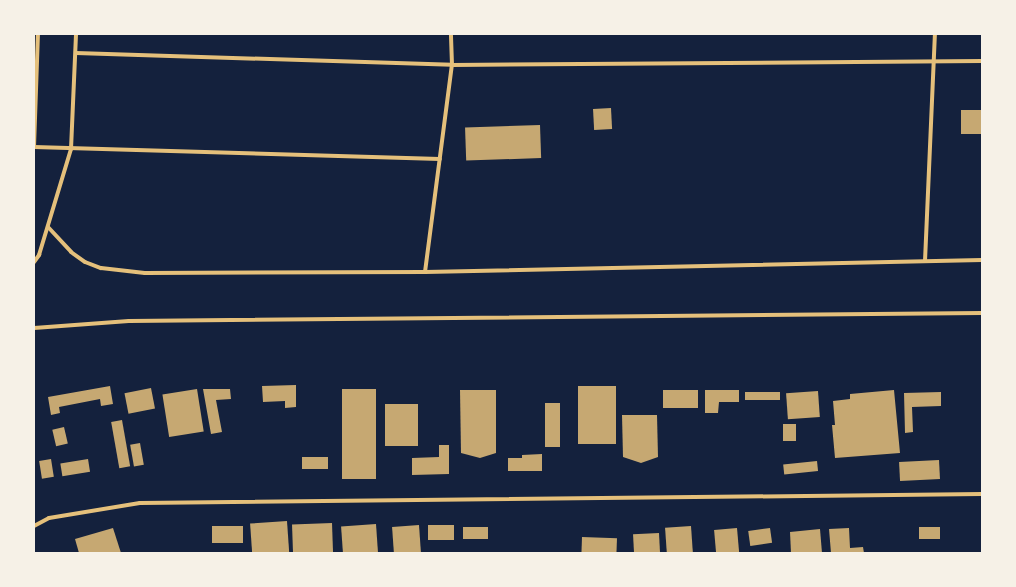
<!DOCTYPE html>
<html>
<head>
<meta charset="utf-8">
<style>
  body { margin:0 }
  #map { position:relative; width:1016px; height:587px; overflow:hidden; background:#14213d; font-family:"Work Sans",sans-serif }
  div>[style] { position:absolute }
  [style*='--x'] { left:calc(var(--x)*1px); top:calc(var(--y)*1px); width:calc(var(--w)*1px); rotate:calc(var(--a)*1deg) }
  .building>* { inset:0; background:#c6a872; transform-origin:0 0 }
  .minor>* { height:4px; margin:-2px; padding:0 2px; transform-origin:2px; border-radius:2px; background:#e5c07b }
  span { translate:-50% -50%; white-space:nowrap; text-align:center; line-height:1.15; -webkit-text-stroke:4px #f6f1e7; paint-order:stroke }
  .frame { position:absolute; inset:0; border:35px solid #f6f1e7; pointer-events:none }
</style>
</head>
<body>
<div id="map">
  <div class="building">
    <div style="left:611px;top:108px;width:21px;height:18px;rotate:87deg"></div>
    <div style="left:961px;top:110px;width:21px;height:24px"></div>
    <div style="left:540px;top:125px;width:33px;height:75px;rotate:88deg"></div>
    <div style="clip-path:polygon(296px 385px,296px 407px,285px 408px,285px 401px,263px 402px,262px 386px)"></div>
    <div style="clip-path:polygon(110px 386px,113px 404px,101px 406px,100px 399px,59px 407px,60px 413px,51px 415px,48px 397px)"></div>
    <div style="left:616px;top:386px;width:58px;height:38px;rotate:90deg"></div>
    <div style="left:151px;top:388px;width:21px;height:27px;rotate:79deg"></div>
    <div style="left:197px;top:389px;width:43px;height:35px;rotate:81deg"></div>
    <div style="clip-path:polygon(203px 389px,230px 389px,231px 399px,216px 400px,222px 432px,211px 434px)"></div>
    <div style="left:342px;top:389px;width:34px;height:90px"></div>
    <div style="clip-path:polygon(460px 390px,496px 390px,496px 453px,480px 458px,461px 453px)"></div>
    <div style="left:698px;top:390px;width:18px;height:35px;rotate:90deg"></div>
    <div style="clip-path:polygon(705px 390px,739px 390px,739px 402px,719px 402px,718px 413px,705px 413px)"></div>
    <div style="clip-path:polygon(894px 390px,900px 453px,835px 458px,832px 425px,835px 425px,833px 401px,850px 399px,850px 394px)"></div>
    <div style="left:818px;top:391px;width:26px;height:32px;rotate:86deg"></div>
    <div style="left:780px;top:392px;width:8px;height:35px;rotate:90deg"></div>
    <div style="clip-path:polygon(941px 392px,941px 406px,912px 407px,913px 432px,905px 433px,904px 393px)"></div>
    <div style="left:545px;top:403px;width:15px;height:44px"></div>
    <div style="left:385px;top:404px;width:33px;height:42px"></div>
    <div style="clip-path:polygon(622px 415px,657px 415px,658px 457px,641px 463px,623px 457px)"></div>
    <div style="left:122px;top:420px;width:47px;height:11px;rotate:80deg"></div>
    <div style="left:783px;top:424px;width:13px;height:17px"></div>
    <div style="left:64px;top:427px;width:17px;height:12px;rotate:77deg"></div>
    <div style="left:140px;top:443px;width:22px;height:10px;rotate:80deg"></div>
    <div style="clip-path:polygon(439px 445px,449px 445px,449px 474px,412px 475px,412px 458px,439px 457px)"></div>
    <div style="clip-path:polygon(542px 454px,542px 471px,508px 471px,508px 458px,522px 458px,522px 455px)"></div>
    <div style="left:328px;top:457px;width:12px;height:26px;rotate:90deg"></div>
    <div style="left:51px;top:459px;width:18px;height:12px;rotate:81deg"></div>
    <div style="left:88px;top:459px;width:13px;height:28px;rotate:81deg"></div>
    <div style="left:939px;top:460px;width:19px;height:40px;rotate:87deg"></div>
    <div style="left:817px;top:461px;width:10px;height:34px;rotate:84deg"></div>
    <div style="left:287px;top:521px;width:32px;height:37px;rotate:86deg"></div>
    <div style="left:332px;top:523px;width:30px;height:40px;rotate:88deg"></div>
    <div style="left:376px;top:524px;width:29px;height:35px;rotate:86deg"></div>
    <div style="left:419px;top:525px;width:28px;height:27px;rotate:86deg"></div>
    <div style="left:454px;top:525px;width:15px;height:26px;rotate:90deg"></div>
    <div style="left:212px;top:526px;width:31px;height:17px"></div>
    <div style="left:691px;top:526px;width:27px;height:26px;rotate:86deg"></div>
    <div style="left:488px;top:527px;width:12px;height:25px;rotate:90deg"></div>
    <div style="left:940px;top:527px;width:12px;height:21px;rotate:90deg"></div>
    <div style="clip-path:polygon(113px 528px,121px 553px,79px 553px,75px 539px)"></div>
    <div style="left:737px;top:528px;width:25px;height:23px;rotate:85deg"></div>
    <div style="left:770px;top:528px;width:15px;height:22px;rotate:82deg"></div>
    <div style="clip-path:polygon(849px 528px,850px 548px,863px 547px,864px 553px,831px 553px,829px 529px)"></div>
    <div style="clip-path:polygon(820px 529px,822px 553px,791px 553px,790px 532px)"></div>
    <div style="left:659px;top:533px;width:20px;height:26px;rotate:87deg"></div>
    <div style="left:582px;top:537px;width:35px;height:16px;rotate:2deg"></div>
  </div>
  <div class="minor">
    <div style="--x:76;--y:53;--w:376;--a:1.8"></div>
    <div style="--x:452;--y:65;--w:530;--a:-0.43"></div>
    <div style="--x:34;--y:147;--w:406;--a:1.7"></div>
    <div style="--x:34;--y:147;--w:113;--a:-88"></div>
    <div style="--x:48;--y:227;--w:34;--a:47"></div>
    <div style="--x:71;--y:252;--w:17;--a:36"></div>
    <div style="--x:85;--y:262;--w:17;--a:21"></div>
    <div style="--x:101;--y:268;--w:44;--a:6.5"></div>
    <div style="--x:145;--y:273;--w:280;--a:-0.2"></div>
    <div style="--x:425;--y:272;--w:557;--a:-1.23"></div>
    <div style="--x:925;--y:261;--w:227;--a:-87.5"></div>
    <div style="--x:34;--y:262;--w:9;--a:-54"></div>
    <div style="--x:39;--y:255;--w:111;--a:-73.2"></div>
    <div style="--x:71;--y:149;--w:115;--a:-87.5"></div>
    <div style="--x:425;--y:272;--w:209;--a:-82.6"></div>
    <div style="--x:452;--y:65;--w:31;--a:-92"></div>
    <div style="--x:34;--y:328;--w:95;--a:-4.2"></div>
    <div style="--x:129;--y:321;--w:853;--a:-0.54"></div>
    <div style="--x:34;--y:526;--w:17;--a:-28"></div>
    <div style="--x:49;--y:518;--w:92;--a:-9.4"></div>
    <div style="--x:140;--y:503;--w:842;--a:-0.61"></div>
  </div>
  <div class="frame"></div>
</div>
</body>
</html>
